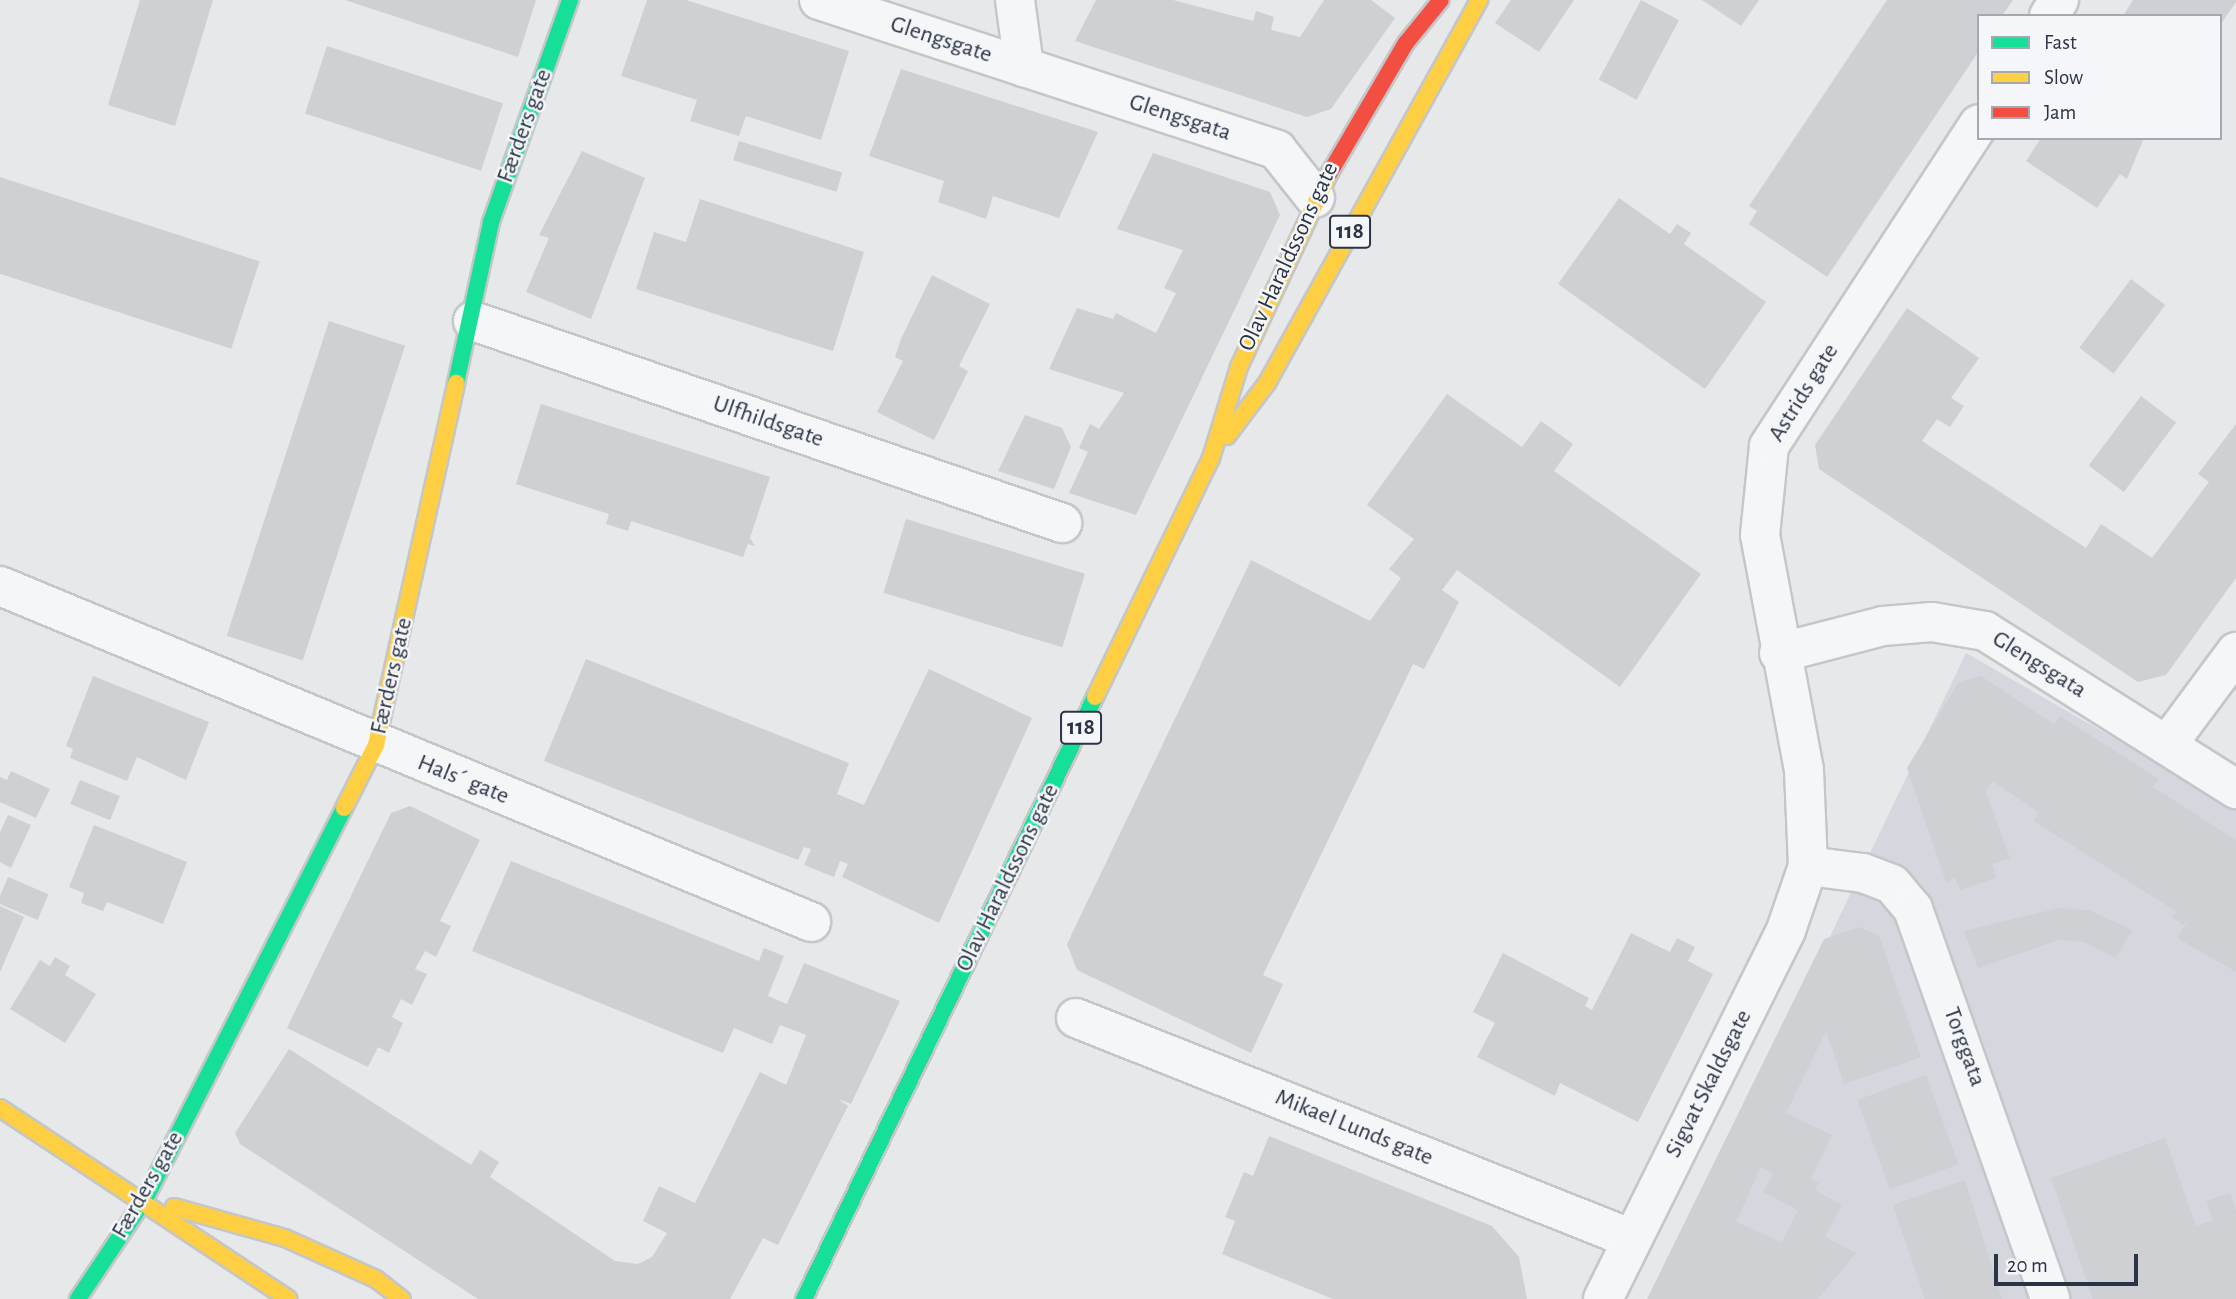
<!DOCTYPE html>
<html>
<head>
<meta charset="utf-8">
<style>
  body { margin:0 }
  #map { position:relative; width:2236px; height:1299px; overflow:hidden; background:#e6e8ea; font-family:"Alegreya Sans",sans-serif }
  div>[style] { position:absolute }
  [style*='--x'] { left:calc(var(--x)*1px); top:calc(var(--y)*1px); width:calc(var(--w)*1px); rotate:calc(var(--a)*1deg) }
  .built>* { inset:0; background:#d4d7dd }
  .building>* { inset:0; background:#ced0d3; transform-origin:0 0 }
  .roads { filter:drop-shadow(2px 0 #c4c6c8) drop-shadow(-2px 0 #c4c6c8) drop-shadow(0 2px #c4c6c8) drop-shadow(0 -2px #c4c6c8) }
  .street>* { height:38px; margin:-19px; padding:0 19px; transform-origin:19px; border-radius:19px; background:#f5f6f7 }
  .fast>* { height:16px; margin:-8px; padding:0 8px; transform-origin:8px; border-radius:8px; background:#16e098 }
  .slow>* { height:16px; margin:-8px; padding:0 8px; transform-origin:8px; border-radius:8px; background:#ffcf43 }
  .jam>* { height:16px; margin:-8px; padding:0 8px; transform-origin:8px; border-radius:8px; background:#f24e42 }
  span { translate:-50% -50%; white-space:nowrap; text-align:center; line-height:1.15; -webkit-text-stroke:5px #f4f6f9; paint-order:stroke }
  .shield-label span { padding:2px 5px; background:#f4f6f9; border:2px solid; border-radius:5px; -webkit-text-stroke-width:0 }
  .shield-label { font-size:23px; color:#2b3445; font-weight:700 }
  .street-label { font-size:24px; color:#2b3445 }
  .legend { position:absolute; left:1977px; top:14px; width:245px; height:126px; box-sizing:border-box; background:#f4f6f9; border:2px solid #a4a8b1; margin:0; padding:9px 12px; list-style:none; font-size:21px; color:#2b3445 }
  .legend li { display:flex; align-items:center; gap:14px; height:35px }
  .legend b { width:35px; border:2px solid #a4a8b1 }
  .scale { position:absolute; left:1994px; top:1254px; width:144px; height:32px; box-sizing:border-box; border:4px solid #2b3445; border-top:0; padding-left:9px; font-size:21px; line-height:24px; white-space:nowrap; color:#2b3445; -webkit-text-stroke:5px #f4f6f9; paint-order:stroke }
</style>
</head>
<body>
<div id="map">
  <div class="built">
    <div style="clip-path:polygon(1966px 653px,2236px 808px,2236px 1299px,1656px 1299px)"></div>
  </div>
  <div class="building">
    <div style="clip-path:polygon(140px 0,213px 0,175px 126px,108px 105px)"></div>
    <div style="clip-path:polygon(345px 0,536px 0,518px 57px)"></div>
    <div style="clip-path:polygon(647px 0,686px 0,849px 51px,821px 140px,746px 116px,739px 136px,690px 121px,697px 100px,621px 76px)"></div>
    <div style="clip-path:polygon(1096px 0,1173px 0,1253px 21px,1256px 11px,1274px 17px,1271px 30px,1300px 37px,1324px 0,1371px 0,1395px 18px,1331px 109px,1307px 117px,1075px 41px)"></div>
    <div style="clip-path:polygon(1511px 0,1574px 0,1539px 52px,1495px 23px)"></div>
    <div style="left:1641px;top:0;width:43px;height:90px;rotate:28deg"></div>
    <div style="clip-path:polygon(1702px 0,1759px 0,1741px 26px)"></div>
    <div style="clip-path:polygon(1887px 0,2013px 0,2002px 16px,1979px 16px,1979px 51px,1827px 277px,1749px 224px,1757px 211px,1749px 206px)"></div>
    <div style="clip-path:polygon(2133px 0,2236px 0,2236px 2px,2220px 25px,2220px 16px,2123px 16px)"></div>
    <div style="left:327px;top:46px;width:185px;height:71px;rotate:18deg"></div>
    <div style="clip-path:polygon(901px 69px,1098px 132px,1059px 218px,993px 196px,986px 219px,938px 202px,944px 181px,869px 156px)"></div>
    <div style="clip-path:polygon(2041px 138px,2144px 138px,2127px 179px,2120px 174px,2097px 208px,2026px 161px)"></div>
    <div style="left:739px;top:141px;width:108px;height:20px;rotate:17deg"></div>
    <div style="clip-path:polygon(582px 151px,645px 178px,591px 319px,526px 292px,549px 238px,539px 235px)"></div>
    <div style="clip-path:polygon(1153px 153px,1270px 192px,1280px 215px,1136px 515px,1069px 493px,1088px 452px,1079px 448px,1090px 424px,1099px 429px,1124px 393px,1049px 369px,1077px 308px,1113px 319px,1116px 313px,1156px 333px,1176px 293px,1164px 288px,1183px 250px,1117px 229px)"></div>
    <div style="left:0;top:177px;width:273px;height:92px;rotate:18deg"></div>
    <div style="clip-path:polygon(1619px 198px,1670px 234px,1677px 224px,1691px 233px,1684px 244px,1766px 302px,1705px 389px,1558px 284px)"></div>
    <div style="clip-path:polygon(700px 199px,864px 252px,833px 351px,636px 289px,654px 232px,686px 242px)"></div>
    <div style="clip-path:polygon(932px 275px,990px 304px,959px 366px,968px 371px,934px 440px,877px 412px,903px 361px,895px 357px,901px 339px)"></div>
    <div style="left:2131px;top:279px;width:43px;height:86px;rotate:37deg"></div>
    <div style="clip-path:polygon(1907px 308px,1979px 358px,1951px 398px,1964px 406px,1950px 427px,1937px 419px,1922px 441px,2086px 548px,2101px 524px,2152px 558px,2209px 482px,2198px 474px,2236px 424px,2236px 578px,2166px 675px,2138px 682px,1819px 469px,1815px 445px)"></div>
    <div style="left:329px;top:321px;width:80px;height:331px;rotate:18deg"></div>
    <div style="clip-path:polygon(1447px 394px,1522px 447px,1541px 421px,1573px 444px,1554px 471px,1701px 574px,1620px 687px,1457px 570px,1442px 590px,1459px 602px,1424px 669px,1413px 664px,1263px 975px,1283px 984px,1251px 1053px,1077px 970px,1067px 944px,1251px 560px,1370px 621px,1401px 578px,1389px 569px,1414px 539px,1367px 505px)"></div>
    <div style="left:2141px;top:396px;width:44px;height:87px;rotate:37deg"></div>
    <div style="clip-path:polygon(541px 404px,770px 477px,750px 538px,755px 546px,748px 544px,743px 557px,631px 521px,628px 531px,606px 524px,609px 514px,516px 484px)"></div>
    <div style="clip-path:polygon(1025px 415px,1062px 428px,1071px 447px,1054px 489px,998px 471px)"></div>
    <div style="left:906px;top:519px;width:187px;height:77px;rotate:17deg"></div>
    <div style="clip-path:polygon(586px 659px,849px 763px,837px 794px,864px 805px,929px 669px,1032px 718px,939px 923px,842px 877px,848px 864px,840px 861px,834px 877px,804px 865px,811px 849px,804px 847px,798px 860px,544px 761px)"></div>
    <div style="clip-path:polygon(93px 676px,209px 722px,186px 780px,137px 757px,127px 781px,70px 758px,73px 749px,66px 746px)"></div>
    <div style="clip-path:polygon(1981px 676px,2054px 724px,2060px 716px,2159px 779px,2153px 787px,2236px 840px,2236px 972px,2177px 938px,2189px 919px,2183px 925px,2172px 917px,2177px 912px,2034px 821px,2038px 812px,1992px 781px,1986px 792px,2010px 858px,1992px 864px,1996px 878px,1960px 890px,1955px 878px,1946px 882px,1907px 768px,1959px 682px)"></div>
    <div style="clip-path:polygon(11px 771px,50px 789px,36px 818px,0 802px,0 777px,7px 780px)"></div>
    <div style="left:80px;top:780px;width:43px;height:26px;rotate:22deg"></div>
    <div style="clip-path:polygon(410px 806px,480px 840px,440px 921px,451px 926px,436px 957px,425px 951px,415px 969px,427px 974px,412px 1005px,401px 999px,392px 1017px,403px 1023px,389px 1053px,378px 1047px,368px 1067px,287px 1028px,391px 813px)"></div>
    <div style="clip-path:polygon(8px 815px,31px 825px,11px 868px,0 862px,0 832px)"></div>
    <div style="clip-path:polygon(94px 825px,187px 862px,163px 924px,107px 902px,103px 911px,81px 903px,84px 893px,69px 887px)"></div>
    <div style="clip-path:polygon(511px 861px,759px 961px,764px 948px,784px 956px,768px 996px,787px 1004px,804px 963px,900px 1001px,851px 1104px,838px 1099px,848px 1106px,778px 1245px,763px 1238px,730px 1299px,478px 1299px,240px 1144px,235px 1133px,289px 1049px,471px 1165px,480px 1150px,499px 1162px,490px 1177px,615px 1261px,638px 1264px,652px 1257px,667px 1233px,643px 1221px,659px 1186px,695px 1203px,760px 1072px,786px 1085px,806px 1035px,780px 1025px,772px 1044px,734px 1028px,723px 1053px,472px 951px)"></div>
    <div style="left:8px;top:877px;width:44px;height:28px;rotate:23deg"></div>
    <div style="clip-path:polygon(0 906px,24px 917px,0 972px)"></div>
    <div style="clip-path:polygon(2059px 908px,2091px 911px,2132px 930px,2116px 958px,2084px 942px,2059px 940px,1978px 968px,1964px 931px)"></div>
    <div style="clip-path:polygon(evenodd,1859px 927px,1879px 936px,1921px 1057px,1844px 1084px,1826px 1031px,1786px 1113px,1832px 1135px,1811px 1179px,1819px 1183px,1815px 1190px,1842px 1205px,1825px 1237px,1856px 1253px,1818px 1299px,1647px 1299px,1824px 939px,1859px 927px,1761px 1167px,1773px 1174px,1763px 1192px,1798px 1210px,1782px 1242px,1736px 1222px,1761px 1167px)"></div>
    <div style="clip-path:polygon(1631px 933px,1670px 952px,1677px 938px,1695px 947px,1688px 961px,1713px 974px,1638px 1122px,1560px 1083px,1555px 1096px,1477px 1057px,1495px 1023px,1473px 1012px,1503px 953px,1589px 998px,1585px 1006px,1592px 1010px)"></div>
    <div style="clip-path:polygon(55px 957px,70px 966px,65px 975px,96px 994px,65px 1043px,10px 1009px,40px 960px,50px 966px)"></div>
    <div style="left:1926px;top:1075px;width:95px;height:73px;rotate:70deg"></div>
    <div style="clip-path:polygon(1269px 1136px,1492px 1226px,1519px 1257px,1527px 1299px,1333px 1299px,1222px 1254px,1235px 1221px,1225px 1217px,1244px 1172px,1253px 1176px)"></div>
    <div style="clip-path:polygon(2165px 1138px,2196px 1226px,2213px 1220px,2206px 1201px,2230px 1193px,2236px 1211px,2236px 1299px,2093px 1299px,2051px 1178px)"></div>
    <div style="clip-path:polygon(1965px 1180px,2002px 1299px,1925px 1299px,1893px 1205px)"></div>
  </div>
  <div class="roads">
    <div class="street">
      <div style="--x:819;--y:0;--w:482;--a:18.1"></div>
      <div style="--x:1277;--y:150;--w:61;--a:51.6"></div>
      <div style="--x:1015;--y:0;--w:68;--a:82.3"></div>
      <div style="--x:2049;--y:16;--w:19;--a:-58"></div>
      <div style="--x:473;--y:321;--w:623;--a:18.93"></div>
      <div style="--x:0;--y:586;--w:878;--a:22.5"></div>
      <div style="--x:1779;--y:653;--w:107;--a:-14.6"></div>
      <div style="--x:1883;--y:626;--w:49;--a:-4.7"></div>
      <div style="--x:1932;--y:622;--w:54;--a:9.6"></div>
      <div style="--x:1985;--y:631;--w:297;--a:32.2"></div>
      <div style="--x:2167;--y:745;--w:116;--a:-53.4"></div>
      <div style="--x:1808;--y:866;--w:55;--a:7.3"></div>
      <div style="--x:1863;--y:873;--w:31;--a:21"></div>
      <div style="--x:1892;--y:884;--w:33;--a:50"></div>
      <div style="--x:1913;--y:909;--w:413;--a:70.6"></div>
      <div style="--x:1076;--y:1018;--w:598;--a:21.68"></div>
      <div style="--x:1603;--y:1299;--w:412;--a:-63.6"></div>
      <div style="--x:1786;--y:930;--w:68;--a:-71"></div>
      <div style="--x:1808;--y:866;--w:96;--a:-92.4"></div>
      <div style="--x:1804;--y:770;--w:239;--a:-100.6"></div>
      <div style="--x:1760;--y:535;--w:89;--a:-84.2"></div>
      <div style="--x:1769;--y:446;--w:384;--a:-56.9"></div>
    </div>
    <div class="fast">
      <div style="--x:456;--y:383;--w:165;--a:-77.7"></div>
      <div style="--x:491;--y:222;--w:236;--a:-70.4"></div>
      <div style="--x:78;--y:1299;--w:120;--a:-56.2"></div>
      <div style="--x:145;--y:1199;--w:439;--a:-63"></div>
      <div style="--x:804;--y:1299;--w:669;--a:-64.2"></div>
    </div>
    <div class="slow">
      <div style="--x:1227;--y:436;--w:66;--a:-53"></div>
      <div style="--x:1267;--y:383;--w:438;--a:-61"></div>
      <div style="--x:1095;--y:697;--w:266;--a:-64.1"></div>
      <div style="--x:1211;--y:458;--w:95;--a:-72.9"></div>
      <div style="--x:1239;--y:367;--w:213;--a:-65"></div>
      <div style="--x:344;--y:808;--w:71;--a:-63.1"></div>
      <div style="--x:376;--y:745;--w:371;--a:-77.5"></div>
      <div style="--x:0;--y:1108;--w:346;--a:33.5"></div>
      <div style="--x:174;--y:1207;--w:115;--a:15.6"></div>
      <div style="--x:285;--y:1238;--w:100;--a:24.3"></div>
      <div style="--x:376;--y:1279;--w:33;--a:38"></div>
    </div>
    <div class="jam">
      <div style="--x:1329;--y:174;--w:152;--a:-59.6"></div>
      <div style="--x:1406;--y:43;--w:55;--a:-50.9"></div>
    </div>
  </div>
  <div class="shield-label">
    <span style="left:1350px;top:232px">118</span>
    <span style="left:1081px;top:728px">118</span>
  </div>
  <div class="street-label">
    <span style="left:941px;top:40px;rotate:18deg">Glengsgate</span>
    <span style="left:1180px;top:118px;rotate:18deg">Glengsgata</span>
    <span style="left:525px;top:126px;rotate:-70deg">Færders gate</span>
    <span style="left:1289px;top:257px;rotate:-65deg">Olav Haraldssons gate</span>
    <span style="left:1804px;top:393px;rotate:-58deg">Astrids gate</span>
    <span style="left:768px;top:422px;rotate:19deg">Ulfhildsgate</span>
    <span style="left:2039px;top:665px;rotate:32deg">Glengsgata</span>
    <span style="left:392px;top:676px;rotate:-77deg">Færders gate</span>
    <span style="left:463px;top:780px;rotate:22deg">Hals´ gate</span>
    <span style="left:1008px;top:878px;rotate:-64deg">Olav Haraldssons gate</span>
    <span style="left:1964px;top:1047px;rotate:70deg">Torggata</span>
    <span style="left:1709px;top:1084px;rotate:-63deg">Sigvat Skaldsgate</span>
    <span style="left:1354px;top:1128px;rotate:22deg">Mikael Lunds gate</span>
    <span style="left:148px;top:1185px;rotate:-60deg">Færders gate</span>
  </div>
  <ul class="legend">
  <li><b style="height:9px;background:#16e098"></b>Fast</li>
  <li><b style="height:9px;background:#ffcf43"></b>Slow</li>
  <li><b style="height:9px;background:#f24e42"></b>Jam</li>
  </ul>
  <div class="scale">20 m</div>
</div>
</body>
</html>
